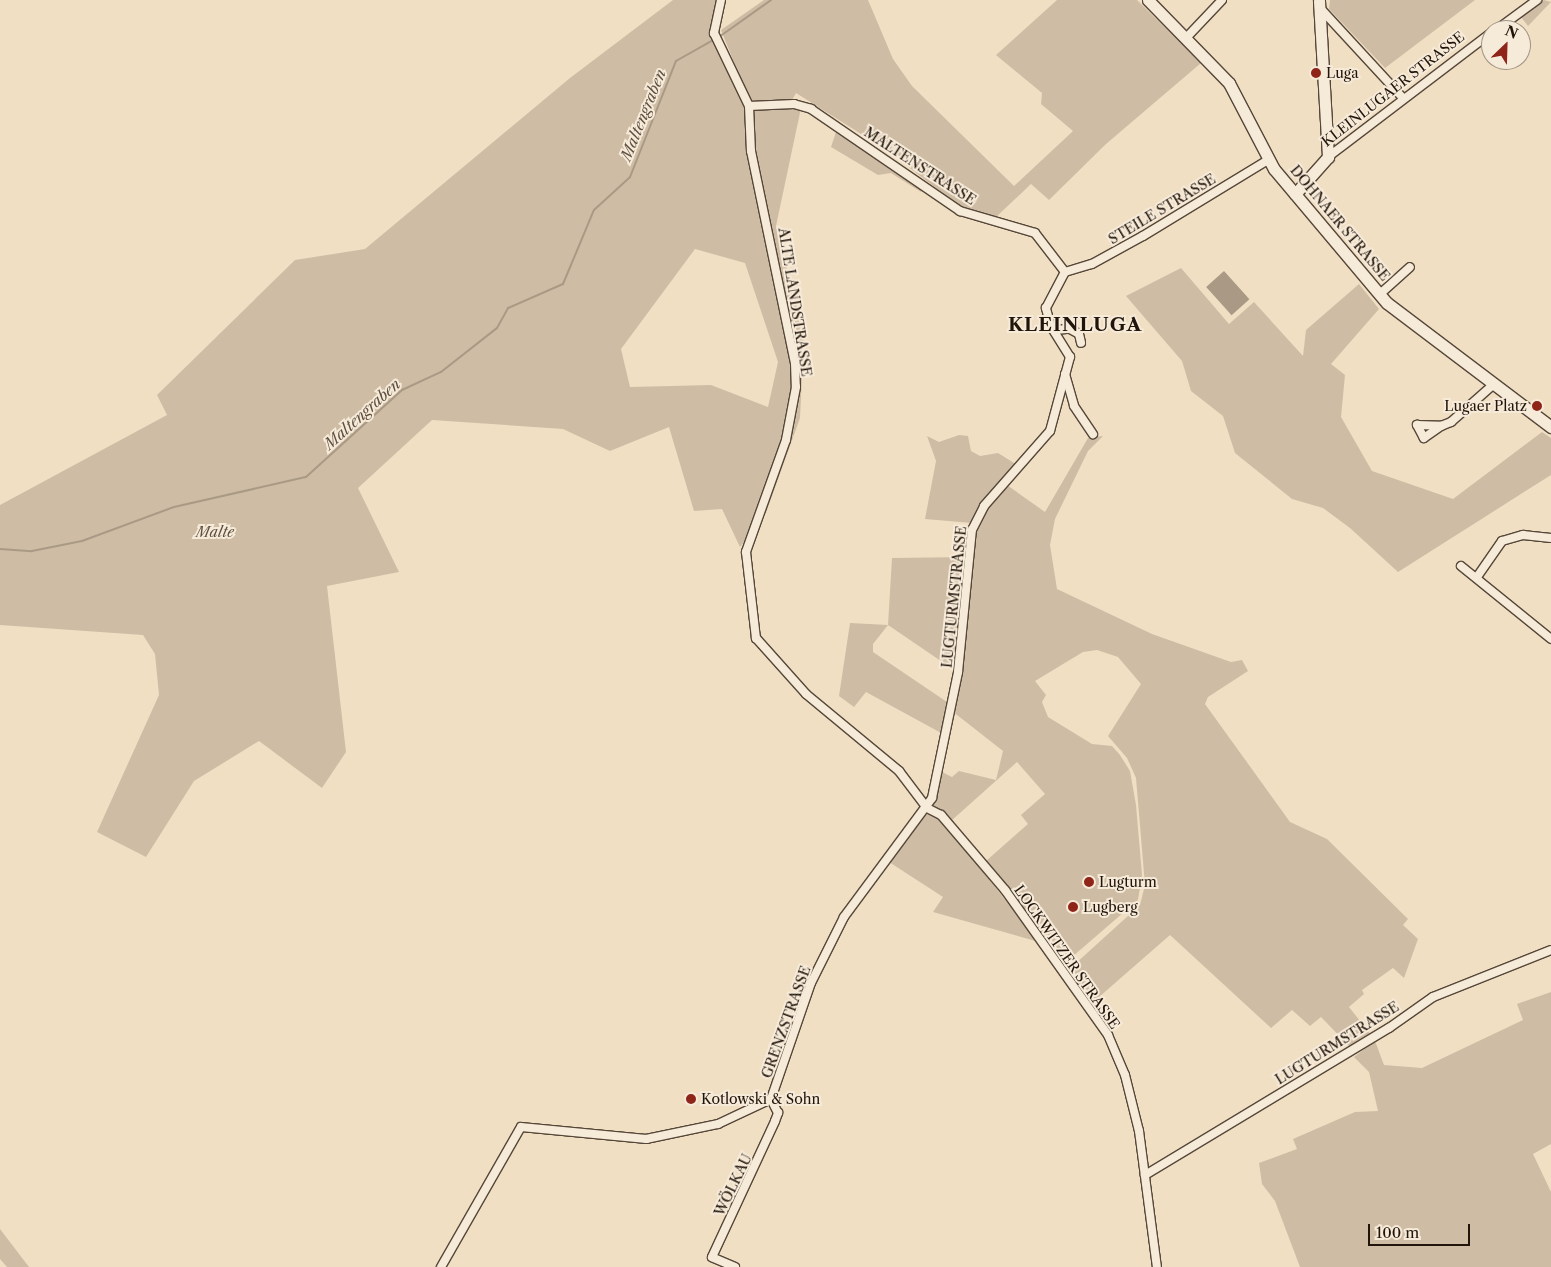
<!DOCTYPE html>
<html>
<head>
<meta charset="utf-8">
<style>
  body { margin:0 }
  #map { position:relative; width:1551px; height:1267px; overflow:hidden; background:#f1dfc4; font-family:"Libre Caslon Text",serif }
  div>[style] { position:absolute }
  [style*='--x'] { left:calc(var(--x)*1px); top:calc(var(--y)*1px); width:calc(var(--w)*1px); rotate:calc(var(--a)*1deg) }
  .green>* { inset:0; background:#cebca4 }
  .water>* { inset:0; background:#aa9a85; transform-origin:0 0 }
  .stream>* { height:2px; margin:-1px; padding:0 1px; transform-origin:1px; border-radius:1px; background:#aa9a85 }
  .roads { filter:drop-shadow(1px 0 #554738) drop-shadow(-1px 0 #554738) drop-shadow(0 1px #554738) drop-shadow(0 -1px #554738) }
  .street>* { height:8px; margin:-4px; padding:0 4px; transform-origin:4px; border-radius:4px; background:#f6ead9 }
  .secondary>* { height:11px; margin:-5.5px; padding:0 5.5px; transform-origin:5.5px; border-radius:5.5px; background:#f6ead9 }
  .dots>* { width:14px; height:14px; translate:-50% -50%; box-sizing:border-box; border:2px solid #f6ead9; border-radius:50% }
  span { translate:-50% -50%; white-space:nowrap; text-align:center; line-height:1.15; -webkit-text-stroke:4px #f6ead9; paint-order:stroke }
  .poi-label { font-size:14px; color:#21140a }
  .left { translate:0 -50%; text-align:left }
  .right { translate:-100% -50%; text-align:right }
  .street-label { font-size:14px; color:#21140a }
  .park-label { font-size:14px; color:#5e4f40; font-style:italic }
  .water-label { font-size:15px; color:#5f5041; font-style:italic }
  .district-label { font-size:19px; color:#21140a; font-weight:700; letter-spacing:1px }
  .north { position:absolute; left:1481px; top:20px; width:50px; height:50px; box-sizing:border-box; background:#f6ead9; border:1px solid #a19486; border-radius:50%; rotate:24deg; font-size:14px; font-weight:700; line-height:20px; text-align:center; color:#21140a }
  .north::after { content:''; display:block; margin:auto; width:18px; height:22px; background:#8f2418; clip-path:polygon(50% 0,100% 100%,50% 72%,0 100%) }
  .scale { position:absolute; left:1368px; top:1224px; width:102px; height:22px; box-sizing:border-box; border:2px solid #21140a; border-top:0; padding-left:6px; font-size:15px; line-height:18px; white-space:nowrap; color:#21140a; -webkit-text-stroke:4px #f6ead9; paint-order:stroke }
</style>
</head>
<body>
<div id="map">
  <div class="green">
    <div style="clip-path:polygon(evenodd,673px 0,717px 0,712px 33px,746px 109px,756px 156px,752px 108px,801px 108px,776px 226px,804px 335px,800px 418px,766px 513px,740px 547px,722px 509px,694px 511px,669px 427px,610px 451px,563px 429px,432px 420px,358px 488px,399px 572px,327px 586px,346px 752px,322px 788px,259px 741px,194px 781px,146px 857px,97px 832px,159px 695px,155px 654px,143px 635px,0 625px,0 505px,167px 415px,157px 395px,295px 260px,365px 249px,570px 78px,673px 0,695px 249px,745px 263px,778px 362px,768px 407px,711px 385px,630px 387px,621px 349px,695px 249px)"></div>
    <div style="clip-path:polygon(764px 0,868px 0,893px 59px,912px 86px,1014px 186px,1073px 131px,1041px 104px,1042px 93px,996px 55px,1057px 0,1137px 0,1201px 63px,1106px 144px,1049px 200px,1031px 184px,995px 218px,962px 208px,885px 149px,796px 93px,792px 100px,750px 102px,721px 30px)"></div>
    <div style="clip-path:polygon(1330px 0,1475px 0,1385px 68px,1329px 9px)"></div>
    <div style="clip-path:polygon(1544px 0,1551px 2px,1528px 26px,1521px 17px)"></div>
    <div style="clip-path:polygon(836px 132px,881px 158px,924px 188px,921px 192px,891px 173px,878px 175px,831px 147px)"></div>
    <div style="clip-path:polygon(1181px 268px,1229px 324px,1254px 302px,1303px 356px,1306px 330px,1359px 284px,1379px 309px,1331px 364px,1345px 375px,1341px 417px,1372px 471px,1453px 499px,1542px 432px,1551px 438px,1551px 475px,1398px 572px,1350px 528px,1323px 508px,1292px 499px,1235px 453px,1223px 416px,1191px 391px,1182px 361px,1126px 296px)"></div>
    <div style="clip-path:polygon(959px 435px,968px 436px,971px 451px,980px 456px,998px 453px,1019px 466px,972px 523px,925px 519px,936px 461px,927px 436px,939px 442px)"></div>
    <div style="clip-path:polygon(1103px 436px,1088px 451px,1055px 519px,1050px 545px,1057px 589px,1152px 634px,1231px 662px,1242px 660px,1248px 671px,1208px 697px,1205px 704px,1290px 822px,1327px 839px,1408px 919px,1403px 925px,1418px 939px,1404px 978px,1393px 968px,1362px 990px,1364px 994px,1349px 1007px,1371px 1035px,1352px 1049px,1321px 1017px,1310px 1026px,1292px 1010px,1271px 1028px,1170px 935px,1091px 1004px,1071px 975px,1075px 964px,1140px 905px,1145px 885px,1136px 778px,1127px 758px,1108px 736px,1141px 684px,1118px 657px,1097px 650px,1083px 652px,1035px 681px,1046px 695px,1042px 702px,1048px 717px,1092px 744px,1112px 746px,1120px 755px,1130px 771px,1136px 805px,1142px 875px,1138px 900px,1065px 963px,1059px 962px,986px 861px,1028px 824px,1021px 815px,1045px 794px,1017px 762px,951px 821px,932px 805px,940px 771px,952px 777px,959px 771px,996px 780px,1003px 751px,952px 711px,972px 540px,982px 512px,1007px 485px,1045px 512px,1088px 438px)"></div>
    <div style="clip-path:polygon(969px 557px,957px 672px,888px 625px,873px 644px,873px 652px,950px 704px,943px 734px,866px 692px,854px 707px,839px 696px,850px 623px,888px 625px,892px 558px)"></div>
    <div style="clip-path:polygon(927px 814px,939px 817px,1039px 942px,933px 912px,943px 897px,886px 860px)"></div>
    <div style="clip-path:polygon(1551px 992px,1551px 1144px,1533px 1154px,1551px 1192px,1551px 1267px,1300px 1267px,1275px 1201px,1262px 1184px,1259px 1163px,1297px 1149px,1293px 1139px,1355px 1112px,1378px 1111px,1369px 1072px,1354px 1057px,1375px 1041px,1384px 1065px,1422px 1068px,1523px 1020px,1517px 1004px)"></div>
    <div style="clip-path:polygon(0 1229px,29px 1267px,7px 1267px,0 1259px)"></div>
  </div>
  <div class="water">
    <div style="left:1224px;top:271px;width:38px;height:24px;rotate:48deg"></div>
  </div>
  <div class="stream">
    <div style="--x:719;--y:37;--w:64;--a:-35.4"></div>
    <div style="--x:0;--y:549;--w:32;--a:4"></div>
    <div style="--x:32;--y:551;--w:51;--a:-11.3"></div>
    <div style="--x:82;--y:541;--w:98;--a:-20.3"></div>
    <div style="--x:174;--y:507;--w:135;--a:-12.8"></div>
    <div style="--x:306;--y:477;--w:130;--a:-42.2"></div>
    <div style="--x:402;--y:390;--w:43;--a:-24.8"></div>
    <div style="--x:441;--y:372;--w:71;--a:-38.2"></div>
    <div style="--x:497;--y:328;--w:23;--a:-61"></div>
    <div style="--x:508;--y:308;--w:60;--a:-23.6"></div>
    <div style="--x:563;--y:284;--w:80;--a:-67.3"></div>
    <div style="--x:594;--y:210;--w:49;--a:-42.5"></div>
    <div style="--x:630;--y:177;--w:125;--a:-68.4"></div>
    <div style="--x:676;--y:61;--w:45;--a:-29.4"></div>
  </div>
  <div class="roads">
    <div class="street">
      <div style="--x:721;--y:0;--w:34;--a:102"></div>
      <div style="--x:714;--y:33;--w:81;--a:64.4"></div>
      <div style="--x:749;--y:106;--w:45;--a:87.5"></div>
      <div style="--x:751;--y:151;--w:217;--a:78.3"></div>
      <div style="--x:795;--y:363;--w:24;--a:88"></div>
      <div style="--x:796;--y:387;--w:54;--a:100.7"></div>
      <div style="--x:786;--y:440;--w:119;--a:109.7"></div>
      <div style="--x:746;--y:552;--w:87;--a:83.4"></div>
      <div style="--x:756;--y:638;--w:75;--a:48.2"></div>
      <div style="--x:806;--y:694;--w:121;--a:39.6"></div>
      <div style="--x:899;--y:771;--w:46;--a:52.9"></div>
      <div style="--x:927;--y:808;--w:16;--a:27"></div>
      <div style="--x:941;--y:815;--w:99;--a:49.5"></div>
      <div style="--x:1005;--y:890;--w:178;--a:54.6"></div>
      <div style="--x:1108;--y:1035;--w:43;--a:67"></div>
      <div style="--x:1125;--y:1075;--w:58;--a:76"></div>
      <div style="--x:1139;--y:1131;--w:137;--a:82.5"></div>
      <div style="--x:1319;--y:7;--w:122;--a:47.3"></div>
      <div style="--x:1496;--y:30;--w:51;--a:-36.2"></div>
      <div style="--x:1186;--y:38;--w:52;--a:-46.5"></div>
      <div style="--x:749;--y:106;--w:45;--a:-2.5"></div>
      <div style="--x:794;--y:104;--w:18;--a:16"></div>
      <div style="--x:811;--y:109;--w:181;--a:34.4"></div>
      <div style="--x:960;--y:211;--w:78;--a:16.3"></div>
      <div style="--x:1035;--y:233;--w:49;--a:52.4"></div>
      <div style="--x:1328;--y:157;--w:205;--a:-37.3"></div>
      <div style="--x:1065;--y:272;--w:28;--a:-17"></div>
      <div style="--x:1092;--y:264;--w:58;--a:-28.8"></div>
      <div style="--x:1143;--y:236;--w:146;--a:-31.3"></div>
      <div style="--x:1380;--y:294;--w:40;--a:-42"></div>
      <div style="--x:1054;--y:330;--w:16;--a:-4"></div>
      <div style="--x:1070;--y:329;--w:10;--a:29"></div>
      <div style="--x:1079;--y:334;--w:9;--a:77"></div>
      <div style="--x:1065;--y:374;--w:33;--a:74"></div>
      <div style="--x:1074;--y:406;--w:34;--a:56"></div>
      <div style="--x:1441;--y:426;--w:21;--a:145"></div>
      <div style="--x:1424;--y:438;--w:15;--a:-118"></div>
      <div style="--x:1417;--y:425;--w:24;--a:2"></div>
      <div style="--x:1441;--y:426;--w:11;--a:-22"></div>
      <div style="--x:1451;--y:422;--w:57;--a:-41.5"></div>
      <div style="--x:1461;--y:566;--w:116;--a:39"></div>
      <div style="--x:1477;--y:577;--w:44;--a:-55.2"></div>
      <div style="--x:1502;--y:541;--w:22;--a:-16"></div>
      <div style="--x:1523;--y:535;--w:28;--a:6"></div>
      <div style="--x:1145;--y:1175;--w:285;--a:-31.1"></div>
      <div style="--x:1389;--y:1028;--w:54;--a:-35.2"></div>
      <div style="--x:1433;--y:997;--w:127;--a:-21.7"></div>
      <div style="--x:441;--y:1267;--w:161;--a:-60.3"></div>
      <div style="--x:521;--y:1127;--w:126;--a:5.5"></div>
      <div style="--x:646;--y:1139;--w:74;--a:-11.8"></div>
      <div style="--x:718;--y:1124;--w:59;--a:-25.3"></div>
      <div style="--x:771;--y:1099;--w:123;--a:-71"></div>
      <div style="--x:811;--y:983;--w:74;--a:-63.4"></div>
      <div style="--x:844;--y:917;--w:148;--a:-53.5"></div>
      <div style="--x:932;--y:798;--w:129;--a:-78.3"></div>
      <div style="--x:958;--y:672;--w:143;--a:-84.4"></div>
      <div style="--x:972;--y:530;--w:27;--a:-63"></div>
      <div style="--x:984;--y:506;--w:100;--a:-48.7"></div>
      <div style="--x:1050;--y:431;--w:77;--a:-74.9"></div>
      <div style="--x:1070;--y:357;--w:36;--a:-122"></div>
      <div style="--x:1051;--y:327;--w:20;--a:-105"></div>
      <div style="--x:1046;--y:308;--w:41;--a:-62.2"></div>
      <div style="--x:735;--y:1267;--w:25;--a:-157"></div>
      <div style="--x:712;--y:1257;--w:150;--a:-65.1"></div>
      <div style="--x:775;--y:1121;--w:9;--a:-69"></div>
      <div style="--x:778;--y:1113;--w:16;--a:-117"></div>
    </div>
    <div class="secondary">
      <div style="--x:1148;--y:0;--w:116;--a:45.7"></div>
      <div style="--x:1229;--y:83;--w:97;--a:62.4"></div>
      <div style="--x:1274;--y:169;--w:175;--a:49.9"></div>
      <div style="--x:1387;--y:303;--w:206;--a:37.1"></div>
      <div style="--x:1295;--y:194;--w:50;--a:-48.3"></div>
      <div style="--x:1328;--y:157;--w:157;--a:-93.3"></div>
    </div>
  </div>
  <div class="dots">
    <div style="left:1316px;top:73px;background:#8f2418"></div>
    <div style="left:1537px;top:406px;background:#8f2418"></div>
    <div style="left:1089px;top:882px;background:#8f2418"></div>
    <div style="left:1073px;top:907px;background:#8f2418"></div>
    <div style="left:691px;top:1099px;background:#8f2418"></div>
  </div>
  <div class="poi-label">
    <span class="left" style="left:1326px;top:73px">Luga</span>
    <span class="right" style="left:1527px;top:406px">Lugaer Platz</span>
    <span class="left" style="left:1099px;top:882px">Lugturm</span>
    <span class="left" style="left:1083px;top:907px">Lugberg</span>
    <span class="left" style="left:701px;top:1099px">Kotlowski &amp; Sohn</span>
  </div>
  <div class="street-label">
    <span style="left:1393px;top:89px;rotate:-38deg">KLEINLUGAER STRASSE</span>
    <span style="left:920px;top:166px;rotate:33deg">MALTENSTRASSE</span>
    <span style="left:1162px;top:209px;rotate:-31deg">STEILE STRASSE</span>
    <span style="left:1340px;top:223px;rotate:50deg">DOHNAER STRASSE</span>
    <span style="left:795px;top:302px;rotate:81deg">ALTE LANDSTRASSE</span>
    <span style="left:954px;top:597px;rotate:-84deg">LUGTURMSTRASSE</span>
    <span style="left:1067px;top:957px;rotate:55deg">LOCKWITZER STRASSE</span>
    <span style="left:786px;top:1022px;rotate:-70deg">GRENZSTRASSE</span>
    <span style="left:1337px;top:1043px;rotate:-32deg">LUGTURMSTRASSE</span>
    <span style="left:733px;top:1185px;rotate:-64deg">WÖLKAU</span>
  </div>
  <div class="park-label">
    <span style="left:215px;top:532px">Malte</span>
  </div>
  <div class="water-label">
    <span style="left:643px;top:115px;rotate:-68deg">Maltengraben</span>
    <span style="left:362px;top:414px;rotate:-42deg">Maltengraben</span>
  </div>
  <div class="district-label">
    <span style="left:1075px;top:325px">KLEINLUGA</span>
  </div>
  <div class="north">N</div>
  <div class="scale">100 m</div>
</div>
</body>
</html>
